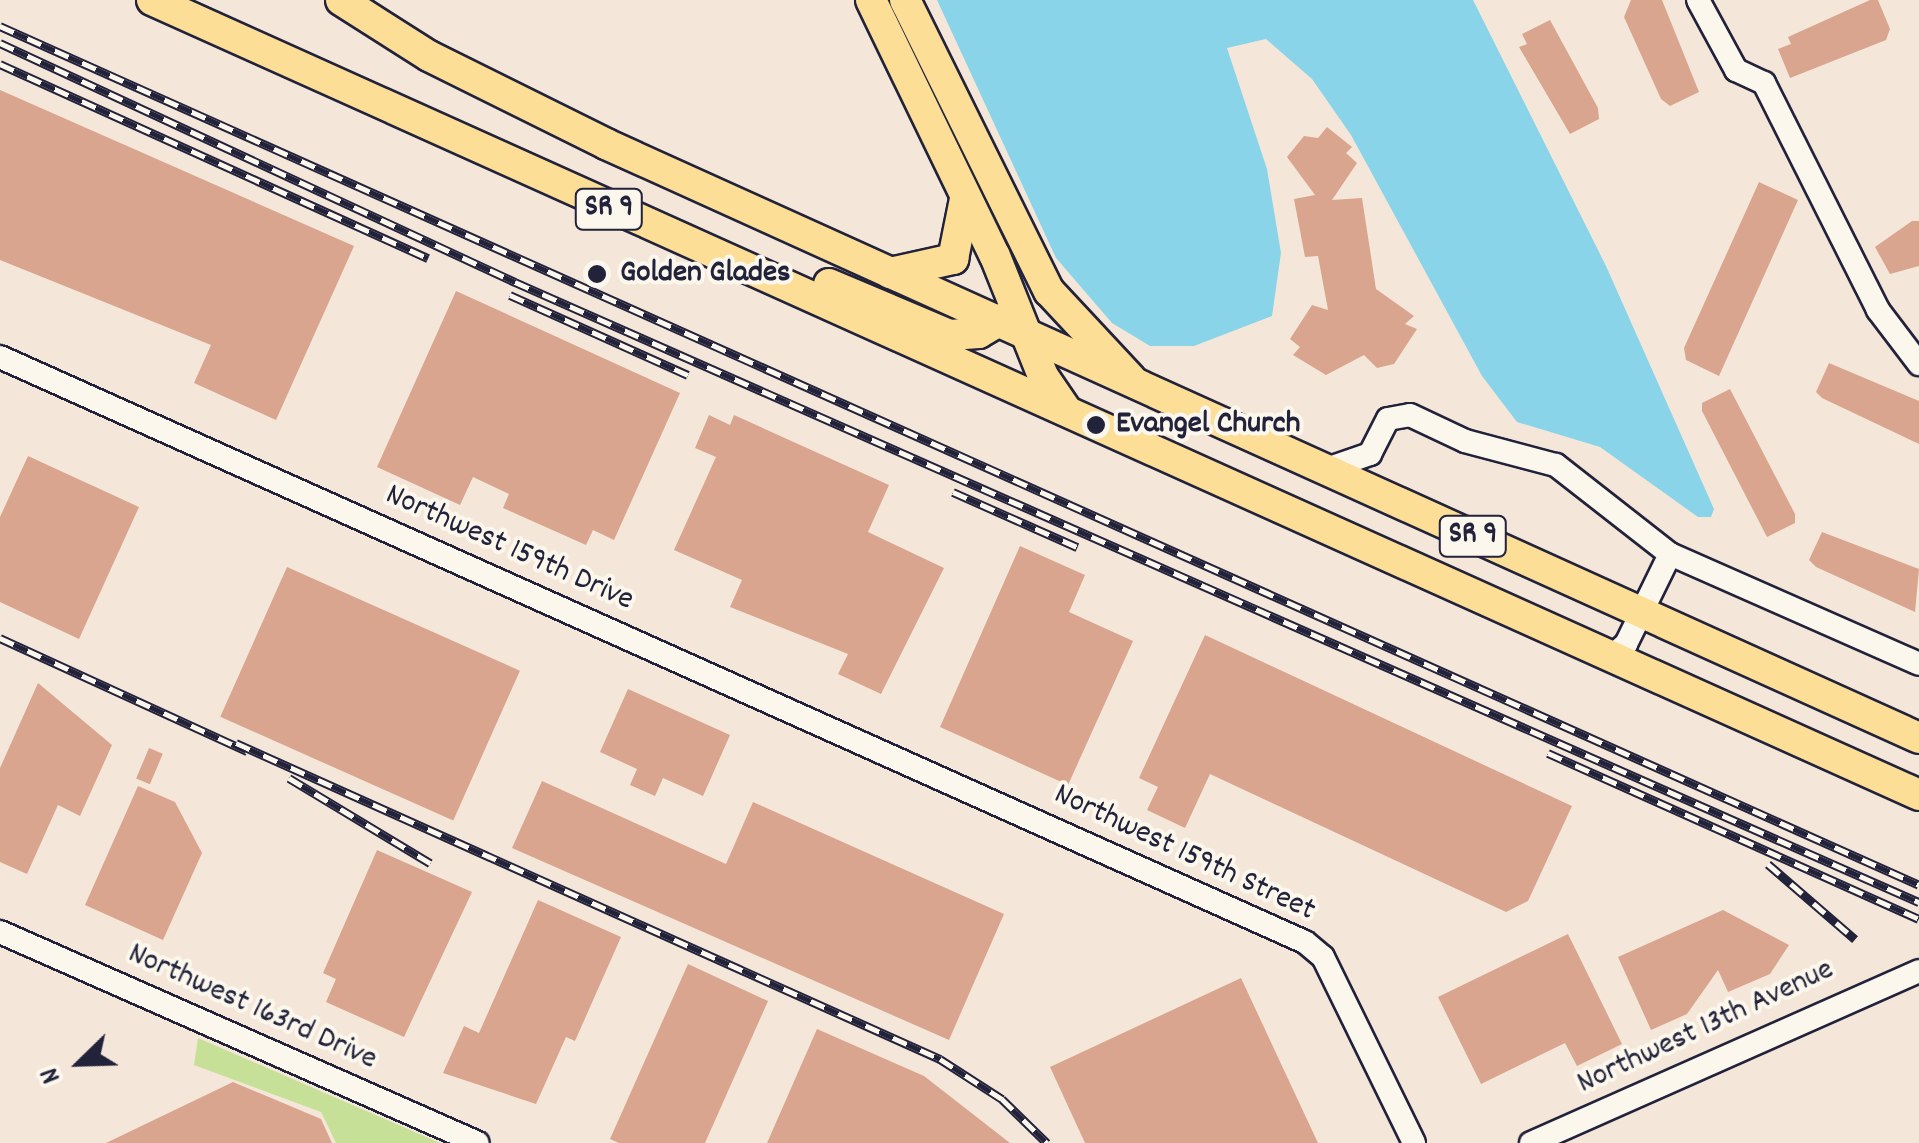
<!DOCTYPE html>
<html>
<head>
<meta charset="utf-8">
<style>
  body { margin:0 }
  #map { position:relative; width:1919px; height:1143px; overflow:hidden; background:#f4e7d9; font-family:Dekko,sans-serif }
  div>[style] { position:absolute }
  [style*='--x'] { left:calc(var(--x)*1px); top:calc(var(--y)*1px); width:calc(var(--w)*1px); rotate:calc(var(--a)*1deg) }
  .green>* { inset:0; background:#c6e097 }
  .water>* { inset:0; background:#8ad4ea }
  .building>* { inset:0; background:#d9a58e; transform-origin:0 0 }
  .roads { filter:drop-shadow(2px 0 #22223b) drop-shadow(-2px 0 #22223b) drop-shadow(0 2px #22223b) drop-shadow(0 -2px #22223b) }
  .minor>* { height:22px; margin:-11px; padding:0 11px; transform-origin:11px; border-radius:11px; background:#fbf7ec }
  .major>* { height:30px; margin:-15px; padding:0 15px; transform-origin:15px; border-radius:15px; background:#fcde96 }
  .rail>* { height:9px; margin-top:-4.5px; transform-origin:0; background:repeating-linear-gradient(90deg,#fbf7ec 0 15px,#22223b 0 30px); box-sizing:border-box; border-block:2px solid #22223b }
  .dots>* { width:28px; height:28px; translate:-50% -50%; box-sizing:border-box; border:5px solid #fbf7ec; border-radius:50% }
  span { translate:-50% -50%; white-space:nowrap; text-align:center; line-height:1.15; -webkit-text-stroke:8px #fbf7ec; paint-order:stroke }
  .shield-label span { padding:2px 8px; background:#fbf7ec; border:2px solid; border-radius:8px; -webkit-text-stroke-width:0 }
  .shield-label { font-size:30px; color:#22223b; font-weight:700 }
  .poi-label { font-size:32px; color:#22223b; font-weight:700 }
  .left { translate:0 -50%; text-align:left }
  .street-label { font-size:32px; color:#22223b }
  .north { position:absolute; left:30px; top:1013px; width:100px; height:100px; -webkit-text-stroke:8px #fbf7ec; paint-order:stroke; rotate:247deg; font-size:28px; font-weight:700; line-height:40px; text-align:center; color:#22223b }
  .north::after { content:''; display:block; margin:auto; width:35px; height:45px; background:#22223b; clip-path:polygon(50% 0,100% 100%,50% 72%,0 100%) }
</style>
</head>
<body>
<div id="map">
  <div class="green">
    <div style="clip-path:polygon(198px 1038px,440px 1143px,336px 1143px,321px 1112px,194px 1065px)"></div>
  </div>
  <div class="water">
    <div style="clip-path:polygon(937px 0,1473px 0,1606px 266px,1714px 509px,1711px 517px,1698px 517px,1600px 447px,1517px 422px,1482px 376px,1351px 135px,1312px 79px,1266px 39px,1227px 48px,1267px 169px,1281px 253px,1272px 316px,1194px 346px,1150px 346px,1112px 323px,1056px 258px)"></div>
  </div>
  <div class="building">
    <div style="clip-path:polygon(1631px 0,1662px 0,1699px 92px,1670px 106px,1661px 99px,1624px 17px)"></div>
    <div style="clip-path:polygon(1870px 0,1878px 0,1890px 29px,1886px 40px,1790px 78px,1778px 49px,1791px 44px,1788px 37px)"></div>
    <div style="clip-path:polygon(1550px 20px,1598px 108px,1599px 119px,1570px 134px,1519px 47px,1527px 44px,1522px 34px)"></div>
    <div style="clip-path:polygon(0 90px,354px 246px,276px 420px,194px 383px,211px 345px,0 260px)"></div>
    <div style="clip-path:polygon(1327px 127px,1352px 147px,1346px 153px,1357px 163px,1332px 200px,1362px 198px,1376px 289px,1414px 316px,1405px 324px,1417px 329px,1394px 364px,1377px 368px,1364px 355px,1326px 375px,1293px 355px,1300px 347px,1290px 339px,1312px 305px,1328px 310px,1318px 256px,1305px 257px,1294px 199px,1315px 195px,1287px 157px,1304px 136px,1318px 138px)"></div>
    <div style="clip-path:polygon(1759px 182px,1798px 200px,1719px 376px,1686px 360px,1684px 348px)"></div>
    <div style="clip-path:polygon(1912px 221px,1919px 221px,1919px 266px,1890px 274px,1875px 247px)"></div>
    <div style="clip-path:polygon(456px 291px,680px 393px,614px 540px,593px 530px,586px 545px,503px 508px,509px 494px,473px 477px,460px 505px,377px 467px)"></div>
    <div style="clip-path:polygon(1829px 363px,1919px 401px,1919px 444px,1822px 398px,1816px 392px)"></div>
    <div style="clip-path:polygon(1730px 389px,1795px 514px,1795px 523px,1767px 537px,1702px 411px,1702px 403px)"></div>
    <div style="clip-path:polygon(709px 415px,730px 425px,734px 415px,889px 485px,868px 532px,944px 568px,881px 694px,838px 674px,848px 654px,730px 607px,742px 580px,674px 550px,716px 457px,695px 448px)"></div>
    <div style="clip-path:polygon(28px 456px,139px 507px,79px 639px,0 602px,0 517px)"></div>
    <div style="clip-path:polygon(1822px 532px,1919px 569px,1915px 612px,1816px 567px,1809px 560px)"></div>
    <div style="clip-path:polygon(1020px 546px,1085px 575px,1069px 612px,1133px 641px,1068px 785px,940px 727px)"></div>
    <div style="left:287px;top:567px;width:255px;height:164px;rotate:24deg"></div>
    <div style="clip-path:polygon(1205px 635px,1572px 806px,1528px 901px,1506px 912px,1210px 774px,1185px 828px,1147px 810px,1158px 787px,1139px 778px)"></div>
    <div style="clip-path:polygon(38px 683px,112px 745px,80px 816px,58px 805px,27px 874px,0 862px,0 768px)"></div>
    <div style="clip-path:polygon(628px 689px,730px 735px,703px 796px,663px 778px,655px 796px,630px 785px,637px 769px,600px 752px)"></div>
    <div style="left:149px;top:748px;width:15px;height:33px;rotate:23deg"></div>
    <div style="clip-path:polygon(542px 781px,726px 864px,753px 802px,1004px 914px,949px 1040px,512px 848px)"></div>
    <div style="clip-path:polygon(138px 786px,175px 802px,202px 853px,163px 940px,85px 905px)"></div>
    <div style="clip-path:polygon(377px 850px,472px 892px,404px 1037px,326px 1002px,336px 979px,323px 973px)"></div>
    <div style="clip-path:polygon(538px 900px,621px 937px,575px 1041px,566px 1037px,536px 1104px,443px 1073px,464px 1026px,479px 1033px)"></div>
    <div style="clip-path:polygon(1723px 910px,1789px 945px,1770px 974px,1728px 992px,1718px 970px,1687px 1014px,1651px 1030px,1618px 957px)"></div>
    <div style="clip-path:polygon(1568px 934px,1622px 1044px,1577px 1066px,1565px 1043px,1481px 1084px,1438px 997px)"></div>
    <div style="clip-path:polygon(688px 964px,768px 1001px,705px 1143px,619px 1143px,610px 1139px)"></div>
    <div style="clip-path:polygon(1241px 978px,1318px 1143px,1085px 1143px,1050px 1067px)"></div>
    <div style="clip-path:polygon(817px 1029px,924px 1076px,1010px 1143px,767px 1143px)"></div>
    <div style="clip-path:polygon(233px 1082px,321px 1119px,332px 1143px,106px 1143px)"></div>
  </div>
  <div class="roads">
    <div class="minor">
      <div style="--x:1698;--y:0;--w:80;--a:61.5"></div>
      <div style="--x:1736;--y:70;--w:31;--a:25"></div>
      <div style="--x:1764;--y:83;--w:254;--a:63.3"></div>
      <div style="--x:1878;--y:310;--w:68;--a:52.8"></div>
      <div style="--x:0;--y:357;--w:1430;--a:24.15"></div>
      <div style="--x:1305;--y:942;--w:23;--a:40"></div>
      <div style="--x:1323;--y:957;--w:207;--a:63.9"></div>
      <div style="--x:1324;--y:470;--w:49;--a:-19.2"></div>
      <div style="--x:1370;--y:454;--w:39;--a:-63"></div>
      <div style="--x:1388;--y:419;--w:22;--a:-10"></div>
      <div style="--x:1410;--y:415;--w:61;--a:25.3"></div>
      <div style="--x:1465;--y:441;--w:94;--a:14.8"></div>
      <div style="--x:1556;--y:465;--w:145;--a:38"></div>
      <div style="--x:1670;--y:554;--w:272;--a:23.8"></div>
      <div style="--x:1611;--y:657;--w:20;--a:-41"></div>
      <div style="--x:1626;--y:644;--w:100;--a:-63.9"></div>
      <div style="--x:0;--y:932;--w:522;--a:23.82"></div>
      <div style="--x:1531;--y:1143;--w:424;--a:-23.9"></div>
    </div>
    <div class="major">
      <div style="--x:152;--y:0;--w:1938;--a:24.22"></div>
      <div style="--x:341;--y:0;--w:104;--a:32.5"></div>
      <div style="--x:429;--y:56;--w:198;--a:26.4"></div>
      <div style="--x:606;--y:144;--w:1441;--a:24.34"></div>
      <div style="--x:871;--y:0;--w:284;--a:64.2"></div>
      <div style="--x:995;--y:256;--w:129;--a:68.2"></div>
      <div style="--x:1043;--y:376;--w:42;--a:55.6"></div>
      <div style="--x:905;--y:0;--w:325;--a:63.7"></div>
      <div style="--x:1049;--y:291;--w:120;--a:47"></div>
      <div style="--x:890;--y:273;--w:65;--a:-12.5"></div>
      <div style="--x:953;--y:259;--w:61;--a:-78.7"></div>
      <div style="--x:829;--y:284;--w:131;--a:22.9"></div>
      <div style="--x:950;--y:335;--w:29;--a:-4"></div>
      <div style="--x:979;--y:333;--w:29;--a:-31"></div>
    </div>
  </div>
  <div class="rail">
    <div style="--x:0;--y:26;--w:2102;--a:24.11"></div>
    <div style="--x:0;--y:43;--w:568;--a:24.89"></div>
    <div style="--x:515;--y:282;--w:1535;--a:23.83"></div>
    <div style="--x:0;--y:64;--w:470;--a:24.4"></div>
    <div style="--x:510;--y:295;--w:195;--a:24.2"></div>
    <div style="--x:953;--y:492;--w:136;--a:23.9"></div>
    <div style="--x:0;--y:638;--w:272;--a:24.6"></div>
    <div style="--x:236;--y:743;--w:772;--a:24.17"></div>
    <div style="--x:940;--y:1059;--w:74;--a:32.8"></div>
    <div style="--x:1002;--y:1099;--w:63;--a:44.4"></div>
    <div style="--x:1548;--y:753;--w:406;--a:24.1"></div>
    <div style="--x:289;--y:778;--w:165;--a:31.1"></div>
    <div style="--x:1768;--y:864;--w:115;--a:40.8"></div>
  </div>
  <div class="dots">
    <div style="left:597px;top:274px;background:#22223b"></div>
    <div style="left:1096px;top:425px;background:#22223b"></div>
  </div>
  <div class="shield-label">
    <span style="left:609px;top:209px">SR 9</span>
    <span style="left:1473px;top:536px">SR 9</span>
  </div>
  <div class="poi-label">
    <span class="left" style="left:620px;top:274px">Golden Glades</span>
    <span class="left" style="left:1116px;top:425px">Evangel Church</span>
  </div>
  <div class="street-label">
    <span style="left:509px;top:549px;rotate:24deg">Northwest 159th Drive</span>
    <span style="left:1184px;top:854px;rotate:25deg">Northwest 159th Street</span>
    <span style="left:252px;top:1008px;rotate:24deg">Northwest 163rd Drive</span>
    <span style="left:1706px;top:1028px;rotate:-25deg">Northwest 13th Avenue</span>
  </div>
  <div class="north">N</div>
</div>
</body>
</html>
